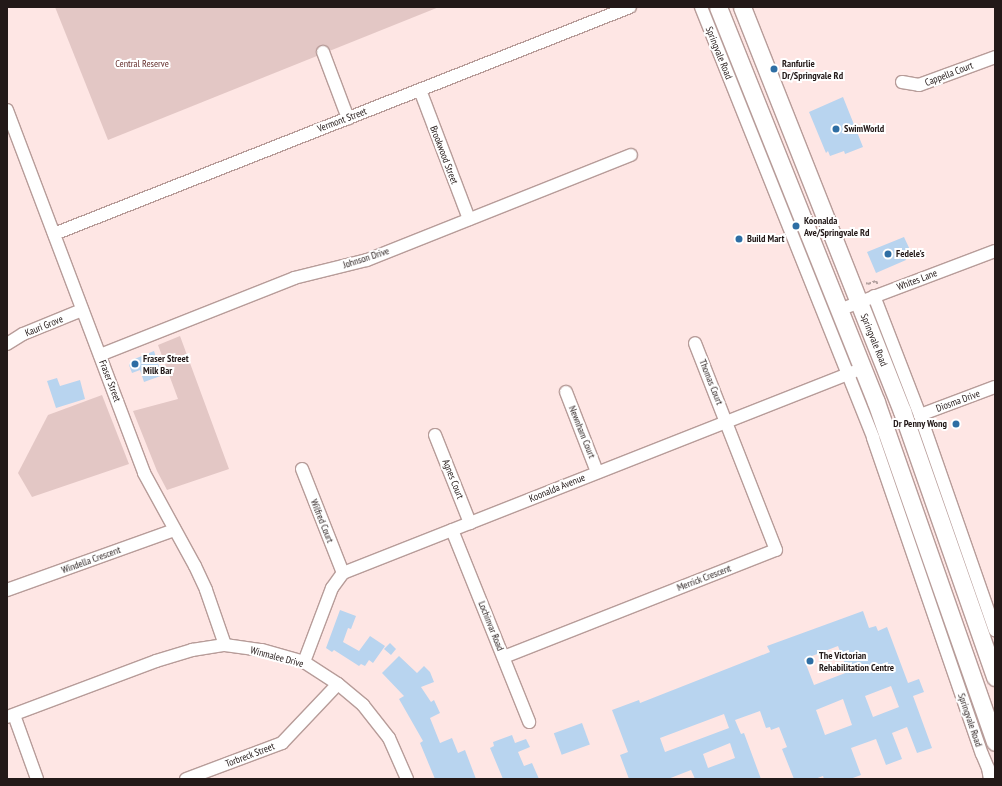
<!DOCTYPE html>
<html>
<head>
<meta charset="utf-8">
<style>
  body { margin:0 }
  #map { position:relative; width:1002px; height:786px; overflow:hidden; background:#fee6e4; font-family:"PT Sans Narrow",sans-serif }
  div>[style] { position:absolute }
  [style*='--x'] { left:calc(var(--x)*1px); top:calc(var(--y)*1px); width:calc(var(--w)*1px); rotate:calc(var(--a)*1deg) }
  .green>* { inset:0; background:#e3c7c5 }
  .building>* { inset:0; background:#b8d4ef; transform-origin:0 0 }
  .path>* { height:2px; margin-top:-1px; transform-origin:0; background:repeating-linear-gradient(90deg,#b4a19f 0 3px,transparent 0 5px) }
  .roads { filter:drop-shadow(1px 0 #b79c99) drop-shadow(-1px 0 #b79c99) drop-shadow(0 1px #b79c99) drop-shadow(0 -1px #b79c99) }
  .minor>* { height:12px; margin:-6px; padding:0 6px; transform-origin:6px; border-radius:6px; background:#fff }
  .highway>* { height:17px; margin:-8.5px; padding:0 8.5px; transform-origin:8.5px; border-radius:8.5px; background:#fff }
  .dots>* { width:11px; height:11px; translate:-50% -50%; box-sizing:border-box; border:2px solid #fff; border-radius:50% }
  span { translate:-50% -50%; white-space:nowrap; text-align:center; line-height:1.15; -webkit-text-stroke:4px #fff; paint-order:stroke }
  .street-label { font-size:10px; color:#231918 }
  .poi-label { font-size:10px; color:#231918; font-weight:700 }
  .left { translate:0 -50%; text-align:left }
  .right { translate:-100% -50%; text-align:right }
  .park-label { font-size:10px; color:#66302e }
  .frame { position:absolute; inset:0; border:8px solid #231918; pointer-events:none }
</style>
</head>
<body>
<div id="map">
  <div class="green">
    <div style="clip-path:polygon(55px 7px,439px 7px,108px 140px)"></div>
    <div style="clip-path:polygon(180px 336px,229px 469px,167px 490px,157px 471px,133px 411px,178px 399px,158px 345px)"></div>
    <div style="clip-path:polygon(102px 395px,129px 464px,32px 497px,18px 473px,48px 415px)"></div>
  </div>
  <div class="building">
    <div style="clip-path:polygon(843px 97px,863px 147px,845px 154px,844px 151px,830px 156px,828px 151px,826px 153px,809px 112px)"></div>
    <div style="clip-path:polygon(904px 237px,911px 252px,904px 255px,906px 260px,876px 273px,867px 252px)"></div>
    <div style="clip-path:polygon(154px 351px,159px 366px,163px 365px,166px 374px,144px 382px,140px 370px,132px 373px,129px 365px,132px 360px)"></div>
    <div style="clip-path:polygon(57px 378px,60px 386px,80px 380px,85px 399px,56px 408px,47px 381px)"></div>
    <div style="clip-path:polygon(340px 610px,356px 616px,351px 629px,348px 628px,343px 642px,359px 651px,370px 636px,385px 646px,373px 663px,369px 660px,365px 666px,361px 664px,359px 666px,334px 650px,332px 652px,326px 648px)"></div>
    <div style="clip-path:polygon(evenodd,863px 611px,869px 628px,876px 626px,878px 631px,887px 627px,908px 683px,919px 679px,924px 692px,913px 696px,932px 748px,917px 753px,907px 727px,892px 733px,902px 759px,886px 765px,876px 739px,851px 748px,861px 775px,850px 779px,824px 779px,823px 776px,815px 779px,794px 779px,782px 749px,787px 747px,779px 727px,771px 730px,770px 727px,766px 728px,760px 711px,735px 720px,741px 734px,744px 733px,761px 779px,695px 779px,691px 770px,668px 779px,629px 779px,620px 755px,628px 752px,612px 710px,639px 700px,640px 703px,770px 652px,767px 646px,863px 611px,838px 646px,848px 672px,814px 685px,804px 659px,838px 646px,863px 611px,891px 686px,899px 707px,873px 717px,865px 696px,891px 686px,863px 611px,843px 699px,852px 725px,825px 735px,816px 710px,843px 699px,863px 611px,724px 714px,729px 728px,665px 752px,660px 738px,724px 714px,863px 611px,730px 743px,735px 758px,708px 768px,703px 754px,730px 743px)"></div>
    <div style="clip-path:polygon(390px 643px,396px 649px,391px 655px,384px 649px)"></div>
    <div style="clip-path:polygon(399px 656px,417px 673px,424px 666px,430px 672px,434px 682px,421px 687px,431px 702px,434px 700px,440px 713px,430px 718px,440px 743px,452px 738px,458px 753px,465px 750px,476px 779px,435px 779px,420px 743px,423px 741px,399px 699px,404px 696px,382px 673px)"></div>
    <div style="left:582px;top:723px;width:23px;height:30px;rotate:70deg"></div>
    <div style="clip-path:polygon(512px 735px,515px 743px,526px 739px,530px 747px,518px 752px,524px 766px,532px 763px,539px 779px,503px 779px,490px 748px,494px 746px,493px 742px)"></div>
  </div>
  <div class="path">
    <div style="--x:866;--y:283;--w:2;--a:27"></div>
    <div style="--x:868;--y:284;--w:9;--a:-21"></div>
    <div style="--x:876;--y:281;--w:4;--a:63"></div>
  </div>
  <div class="roads">
    <div class="minor">
      <div style="--x:701;--y:7;--w:464;--a:68.2"></div>
      <div style="--x:873;--y:438;--w:334;--a:71"></div>
      <div style="--x:982;--y:754;--w:15;--a:67"></div>
      <div style="--x:988;--y:768;--w:11;--a:80"></div>
      <div style="--x:323;--y:52;--w:71;--a:69.3"></div>
      <div style="--x:902;--y:82;--w:17;--a:10"></div>
      <div style="--x:919;--y:85;--w:81;--a:-20.2"></div>
      <div style="--x:420;--y:90;--w:138;--a:69.2"></div>
      <div style="--x:7;--y:110;--w:388;--a:69.3"></div>
      <div style="--x:144;--y:473;--w:106;--a:61.3"></div>
      <div style="--x:195;--y:566;--w:26;--a:65"></div>
      <div style="--x:206;--y:590;--w:58;--a:70.9"></div>
      <div style="--x:54;--y:234;--w:619;--a:-21.51"></div>
      <div style="--x:874;--y:296;--w:128;--a:68.9"></div>
      <div style="--x:920;--y:415;--w:228;--a:70.8"></div>
      <div style="--x:839;--y:310;--w:167;--a:-20.7"></div>
      <div style="--x:7;--y:344;--w:19;--a:-32"></div>
      <div style="--x:23;--y:334;--w:64;--a:-22.1"></div>
      <div style="--x:100;--y:355;--w:209;--a:-21.6"></div>
      <div style="--x:294;--y:278;--w:75;--a:-13.9"></div>
      <div style="--x:367;--y:260;--w:284;--a:-21.7"></div>
      <div style="--x:566;--y:392;--w:86;--a:68.8"></div>
      <div style="--x:920;--y:415;--w:80;--a:-20.5"></div>
      <div style="--x:435;--y:435;--w:95;--a:68.3"></div>
      <div style="--x:302;--y:469;--w:112;--a:68.5"></div>
      <div style="--x:452;--y:530;--w:207;--a:68.1"></div>
      <div style="--x:7;--y:590;--w:178;--a:-19.7"></div>
      <div style="--x:504;--y:657;--w:292;--a:-21.5"></div>
      <div style="--x:776;--y:550;--w:222;--a:-111.4"></div>
      <div style="--x:304;--y:662;--w:79;--a:-69.3"></div>
      <div style="--x:332;--y:588;--w:19;--a:-54"></div>
      <div style="--x:343;--y:573;--w:548;--a:-21.51"></div>
      <div style="--x:14;--y:715;--w:68;--a:70.2"></div>
      <div style="--x:7;--y:717;--w:159;--a:-20.6"></div>
      <div style="--x:156;--y:661;--w:38;--a:-17"></div>
      <div style="--x:192;--y:650;--w:33;--a:-9"></div>
      <div style="--x:225;--y:645;--w:37;--a:8"></div>
      <div style="--x:262;--y:650;--w:44;--a:15.9"></div>
      <div style="--x:304;--y:662;--w:40;--a:32.9"></div>
      <div style="--x:338;--y:684;--w:33;--a:40"></div>
      <div style="--x:363;--y:705;--w:42;--a:51.8"></div>
      <div style="--x:389;--y:738;--w:45;--a:66.3"></div>
      <div style="--x:186;--y:779;--w:103;--a:-20.6"></div>
      <div style="--x:282;--y:743;--w:81;--a:-46.5"></div>
    </div>
    <div class="highway">
      <div style="--x:718;--y:7;--w:425;--a:68.2"></div>
      <div style="--x:876;--y:402;--w:360;--a:70.7"></div>
      <div style="--x:742;--y:7;--w:435;--a:68.4"></div>
      <div style="--x:902;--y:411;--w:282;--a:70.7"></div>
    </div>
  </div>
  <div class="dots">
    <div style="left:774px;top:69px;background:#2e6ea4"></div>
    <div style="left:836px;top:129px;background:#2e6ea4"></div>
    <div style="left:796px;top:226px;background:#2e6ea4"></div>
    <div style="left:739px;top:239px;background:#2e6ea4"></div>
    <div style="left:888px;top:254px;background:#2e6ea4"></div>
    <div style="left:135px;top:364px;background:#2e6ea4"></div>
    <div style="left:956px;top:424px;background:#2e6ea4"></div>
    <div style="left:810px;top:661px;background:#2e6ea4"></div>
  </div>
  <div class="street-label">
    <span style="left:719px;top:53px;rotate:68deg">Springvale Road</span>
    <span style="left:949px;top:74px;rotate:-21deg">Cappella Court</span>
    <span style="left:342px;top:120px;rotate:-21deg">Vermont Street</span>
    <span style="left:444px;top:155px;rotate:69deg">Brookwood Street</span>
    <span style="left:366px;top:258px;rotate:-18deg">Johnson Drive</span>
    <span style="left:917px;top:280px;rotate:-21deg">Whites Lane</span>
    <span style="left:44px;top:326px;rotate:-22deg">Kauri Grove</span>
    <span style="left:874px;top:340px;rotate:68deg">Springvale Road</span>
    <span style="left:110px;top:381px;rotate:69deg">Fraser Street</span>
    <span style="left:711px;top:382px;rotate:68deg">Thomas Court</span>
    <span style="left:958px;top:401px;rotate:-20deg">Diosma Drive</span>
    <span style="left:582px;top:432px;rotate:68deg">Newnham Court</span>
    <span style="left:453px;top:479px;rotate:68deg">Agnes Court</span>
    <span style="left:557px;top:488px;rotate:-22deg">Koonalda Avenue</span>
    <span style="left:322px;top:521px;rotate:68deg">Wilfred Court</span>
    <span style="left:91px;top:560px;rotate:-20deg">Windella Crescent</span>
    <span style="left:704px;top:578px;rotate:-21deg">Merrick Crescent</span>
    <span style="left:491px;top:626px;rotate:68deg">Lochinvar Road</span>
    <span style="left:277px;top:657px;rotate:15deg">Winmalee Drive</span>
    <span style="left:970px;top:720px;rotate:71deg">Springvale Road</span>
    <span style="left:250px;top:755px;rotate:-21deg">Torbreck Street</span>
  </div>
  <div class="poi-label">
    <span class="left" style="left:782px;top:69px">Ranfurlie<br>Dr/Springvale Rd</span>
    <span class="left" style="left:844px;top:129px">SwimWorld</span>
    <span class="left" style="left:804px;top:226px">Koonalda<br>Ave/Springvale Rd</span>
    <span class="left" style="left:747px;top:239px">Build Mart</span>
    <span class="left" style="left:896px;top:254px">Fedele's</span>
    <span class="left" style="left:143px;top:364px">Fraser Street<br>Milk Bar</span>
    <span class="right" style="left:947px;top:424px">Dr Penny Wong</span>
    <span class="left" style="left:819px;top:661px">The Victorian<br>Rehabilitation Centre</span>
  </div>
  <div class="park-label">
    <span style="left:142px;top:64px">Central Reserve</span>
  </div>
  <div class="frame"></div>
</div>
</body>
</html>
